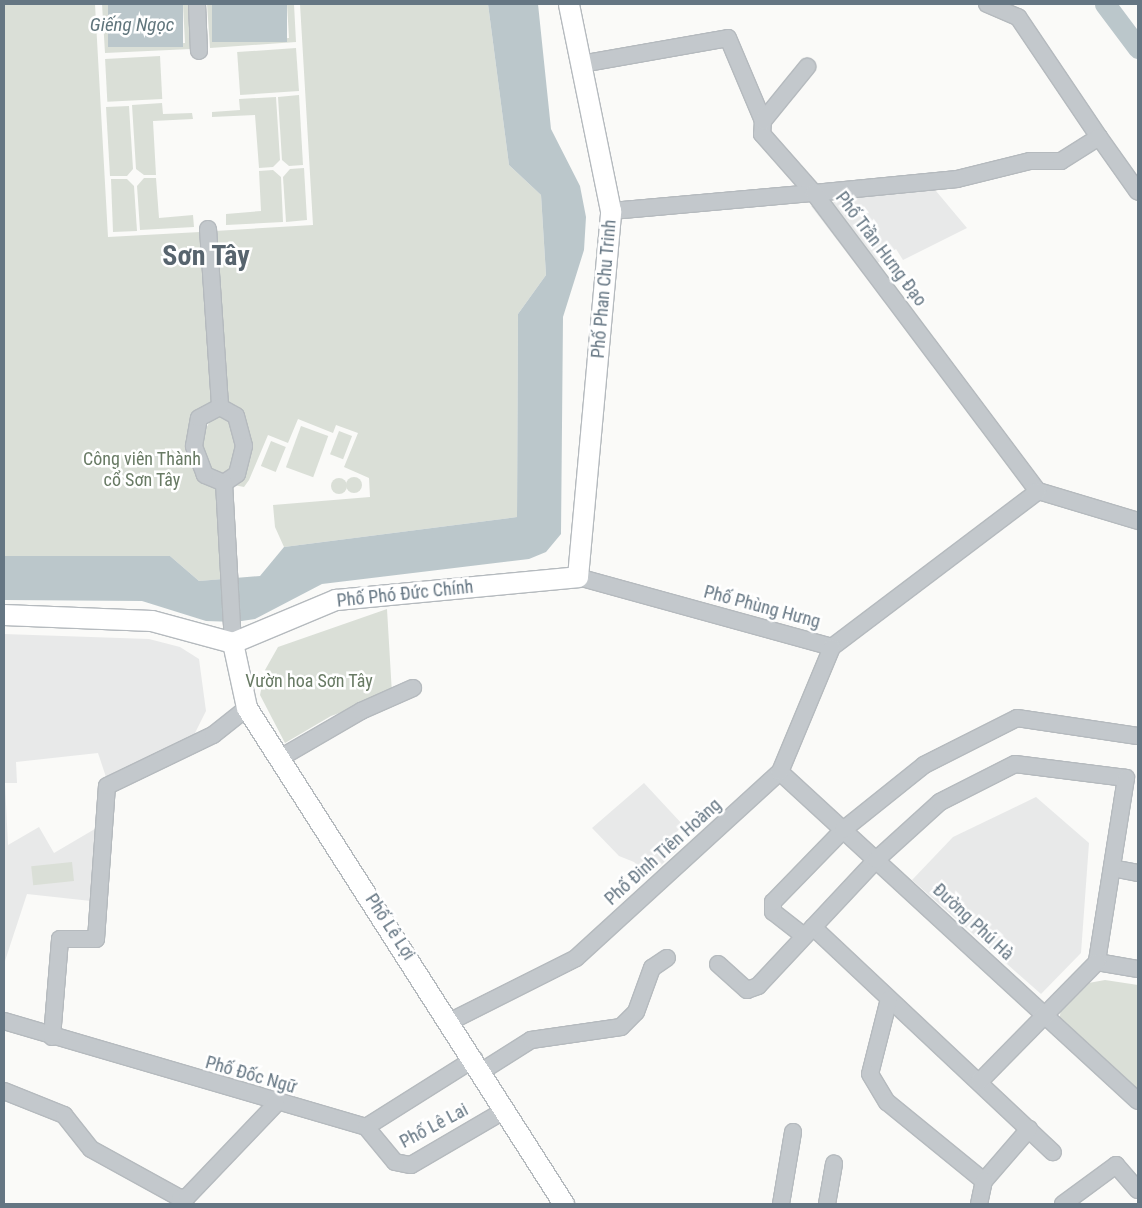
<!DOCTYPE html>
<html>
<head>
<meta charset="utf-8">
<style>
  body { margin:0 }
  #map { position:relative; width:1142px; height:1208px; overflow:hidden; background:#fafaf8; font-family:"Roboto Condensed",sans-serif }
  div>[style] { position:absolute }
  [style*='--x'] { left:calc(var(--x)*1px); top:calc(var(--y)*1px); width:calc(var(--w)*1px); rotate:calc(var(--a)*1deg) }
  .built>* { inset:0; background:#e8e9e9 }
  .green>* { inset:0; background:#dadfd7; transform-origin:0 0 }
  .round { border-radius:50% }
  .water>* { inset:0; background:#bbc7cb; transform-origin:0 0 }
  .river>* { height:21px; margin:-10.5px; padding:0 10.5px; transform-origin:10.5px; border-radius:10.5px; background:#bbc7cb }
  .roads { filter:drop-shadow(1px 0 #b5babe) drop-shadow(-1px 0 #b5babe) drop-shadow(0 1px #b5babe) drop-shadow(0 -1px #b5babe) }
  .minor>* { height:16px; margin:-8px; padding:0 8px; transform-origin:8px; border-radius:8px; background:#c3c8cc }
  .major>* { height:20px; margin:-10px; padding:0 10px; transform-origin:10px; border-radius:10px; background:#fff }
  span { translate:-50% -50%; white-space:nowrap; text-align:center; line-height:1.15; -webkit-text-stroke:5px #fff; paint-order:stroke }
  .street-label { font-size:18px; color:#657683 }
  .park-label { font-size:18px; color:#687a64 }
  .water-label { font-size:19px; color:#60757c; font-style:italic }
  .town-label { font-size:28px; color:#57646e; font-weight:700 }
  .frame { position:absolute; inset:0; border:5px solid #657683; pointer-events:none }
</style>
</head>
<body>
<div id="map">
  <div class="built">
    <div style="clip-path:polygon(931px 185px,967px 228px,903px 260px,896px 249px,863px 274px,811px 206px)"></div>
    <div style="clip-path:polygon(4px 634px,149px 639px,180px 647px,199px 659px,206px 711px,193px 737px,107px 780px,98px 753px,16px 762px,17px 783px,5px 783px,8px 845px,39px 827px,54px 853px,105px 823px,100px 902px,27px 894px,4px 964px)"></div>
    <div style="clip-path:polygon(644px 783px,683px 825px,672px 837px,682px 846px,649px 876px,634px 862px,619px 856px,592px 828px)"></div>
    <div style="clip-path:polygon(1036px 797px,1089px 843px,1081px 953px,1041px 994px,912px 880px,953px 837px)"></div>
  </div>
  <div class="green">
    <div style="clip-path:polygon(4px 4px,95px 4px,108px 237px,200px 232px,212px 405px,190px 433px,221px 488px,224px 579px,199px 581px,170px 556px,4px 556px)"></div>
    <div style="clip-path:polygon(102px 4px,108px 4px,111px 47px,185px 43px,183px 4px,188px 4px,191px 49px,105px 53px)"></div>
    <div style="clip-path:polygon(207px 4px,212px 4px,215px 42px,289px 38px,287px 4px,294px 4px,296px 42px,210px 48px)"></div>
    <div style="clip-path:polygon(300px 4px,488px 4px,509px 165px,541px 195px,546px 275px,518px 314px,517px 517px,284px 547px,275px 527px,273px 505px,370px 497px,369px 478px,344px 467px,358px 433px,336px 425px,333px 433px,298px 419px,288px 443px,268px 435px,249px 480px,244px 487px,234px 485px,244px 464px,226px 404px,215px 231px,313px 225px)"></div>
    <div style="left:296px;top:48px;width:43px;height:59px;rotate:86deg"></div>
    <div style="left:160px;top:56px;width:43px;height:55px;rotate:87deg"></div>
    <div style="clip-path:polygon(299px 95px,303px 165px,289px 166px,282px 160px,278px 97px)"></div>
    <div style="clip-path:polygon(276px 97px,280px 160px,273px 167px,259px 168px,255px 115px,212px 117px,212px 112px,240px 110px,239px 99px)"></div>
    <div style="clip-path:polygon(162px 103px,163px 114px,192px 113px,193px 119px,153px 121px,156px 175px,144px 175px,136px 169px,132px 105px)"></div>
    <div style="clip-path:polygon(129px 106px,133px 169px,127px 176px,110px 176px,106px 107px)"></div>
    <div style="clip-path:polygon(304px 168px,307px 220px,286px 222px,283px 177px,290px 169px)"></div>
    <div style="clip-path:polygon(273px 170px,281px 177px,283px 222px,226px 225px,226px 214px,261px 211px,259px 171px)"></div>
    <div style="clip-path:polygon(144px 178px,156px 178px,159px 218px,193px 215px,194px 227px,140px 230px,137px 186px)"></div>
    <div style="clip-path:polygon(111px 179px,127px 179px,134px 186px,137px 231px,113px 232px)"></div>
    <div style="clip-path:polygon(215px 413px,231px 418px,239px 448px,229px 474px,213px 477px,199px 440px)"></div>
    <div style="left:301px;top:426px;width:29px;height:44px;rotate:20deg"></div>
    <div style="left:339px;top:431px;width:14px;height:25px;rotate:21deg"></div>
    <div style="left:271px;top:441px;width:16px;height:27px;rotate:22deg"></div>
    <div class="round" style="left:346px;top:477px;width:16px;height:16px"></div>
    <div class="round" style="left:331px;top:478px;width:16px;height:16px"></div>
    <div style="clip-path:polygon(387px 609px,392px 694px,331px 716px,285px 743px,260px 695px,265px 670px,278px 647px)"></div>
    <div style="left:72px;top:862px;width:19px;height:41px;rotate:84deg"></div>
    <div style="clip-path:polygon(1105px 980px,1138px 985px,1138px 1091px,1059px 1023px,1061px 1008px,1083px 984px)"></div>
  </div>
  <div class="water">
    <div style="left:108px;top:4px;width:75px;height:43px"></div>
    <div style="left:212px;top:4px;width:75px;height:38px"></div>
    <div style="clip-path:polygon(488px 4px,538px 4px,551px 129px,580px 186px,586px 217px,584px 250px,563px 317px,561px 534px,546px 552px,529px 559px,322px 584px,255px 619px,235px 622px,206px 621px,142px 601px,4px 600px,4px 556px,170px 556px,199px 581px,260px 576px,284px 547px,517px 517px,518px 314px,546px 275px,541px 195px,509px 165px)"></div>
  </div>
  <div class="river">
    <div style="--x:1105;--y:4;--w:55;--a:53.1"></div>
  </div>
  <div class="roads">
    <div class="minor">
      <div style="--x:197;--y:4;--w:47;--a:87.6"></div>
      <div style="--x:987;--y:4;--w:34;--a:23"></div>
      <div style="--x:1018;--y:17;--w:145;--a:56"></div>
      <div style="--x:581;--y:64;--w:149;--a:-10"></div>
      <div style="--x:728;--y:38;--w:90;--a:67.1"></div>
      <div style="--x:763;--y:121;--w:13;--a:94"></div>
      <div style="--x:762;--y:134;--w:79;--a:48.6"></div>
      <div style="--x:814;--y:193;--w:144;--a:-5.6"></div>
      <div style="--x:957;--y:179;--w:75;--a:-13.9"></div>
      <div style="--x:1030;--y:161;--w:31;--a:0"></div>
      <div style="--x:1061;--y:161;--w:45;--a:-32.3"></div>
      <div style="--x:1099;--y:137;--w:67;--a:54.7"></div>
      <div style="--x:763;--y:121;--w:70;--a:-50.8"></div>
      <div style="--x:611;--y:211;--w:204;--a:-5.1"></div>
      <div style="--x:814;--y:193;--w:373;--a:53.1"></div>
      <div style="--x:208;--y:229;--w:178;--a:86.1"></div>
      <div style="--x:220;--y:407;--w:18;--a:29"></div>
      <div style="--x:236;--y:416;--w:31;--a:75"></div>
      <div style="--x:244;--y:446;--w:29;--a:104"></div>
      <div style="--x:237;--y:474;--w:16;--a:145"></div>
      <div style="--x:224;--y:483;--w:21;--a:-157"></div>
      <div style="--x:205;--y:475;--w:31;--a:-111"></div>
      <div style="--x:194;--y:446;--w:28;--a:-80"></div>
      <div style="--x:199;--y:418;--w:24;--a:-28"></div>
      <div style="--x:224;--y:483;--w:160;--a:86.8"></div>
      <div style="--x:1038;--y:491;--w:104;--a:16.7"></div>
      <div style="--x:578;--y:577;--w:263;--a:15.4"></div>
      <div style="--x:832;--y:647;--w:258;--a:-37.1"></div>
      <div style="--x:280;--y:758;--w:94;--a:-30.1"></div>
      <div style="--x:361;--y:711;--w:57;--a:-23.9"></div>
      <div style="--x:780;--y:772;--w:486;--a:42.6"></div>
      <div style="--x:1112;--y:868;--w:26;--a:11"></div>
      <div style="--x:813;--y:927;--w:329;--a:43.2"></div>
      <div style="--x:804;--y:936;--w:39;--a:-142"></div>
      <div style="--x:773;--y:912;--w:10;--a:-90"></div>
      <div style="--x:773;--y:902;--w:100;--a:-45.8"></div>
      <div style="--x:843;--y:830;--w:104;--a:-38.7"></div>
      <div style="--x:924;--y:765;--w:104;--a:-26.8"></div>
      <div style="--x:1017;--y:718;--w:122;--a:8.5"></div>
      <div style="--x:1097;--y:962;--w:42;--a:9.7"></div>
      <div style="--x:718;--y:964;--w:39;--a:42"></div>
      <div style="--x:747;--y:990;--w:12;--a:-20"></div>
      <div style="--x:758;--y:986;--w:173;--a:-46.9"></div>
      <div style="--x:876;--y:860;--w:86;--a:-42.2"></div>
      <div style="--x:940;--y:802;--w:84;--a:-26.9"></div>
      <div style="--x:1015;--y:764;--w:112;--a:7.2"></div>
      <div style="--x:1126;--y:778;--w:186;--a:99"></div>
      <div style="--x:1097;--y:962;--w:168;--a:134.5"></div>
      <div style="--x:889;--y:999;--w:77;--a:104.2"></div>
      <div style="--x:870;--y:1074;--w:33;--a:59"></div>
      <div style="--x:887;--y:1102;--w:125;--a:39.2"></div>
      <div style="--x:984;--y:1181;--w:69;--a:-49.1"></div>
      <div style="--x:4;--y:1021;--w:377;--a:16.3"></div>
      <div style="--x:366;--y:1127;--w:128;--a:-32.2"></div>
      <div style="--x:451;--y:1021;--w:140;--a:-26.7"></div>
      <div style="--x:576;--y:958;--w:276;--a:-42.4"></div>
      <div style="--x:780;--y:772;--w:135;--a:-67.4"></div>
      <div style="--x:52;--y:1037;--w:98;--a:-85.3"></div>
      <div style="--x:60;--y:939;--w:36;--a:0"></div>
      <div style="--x:96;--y:939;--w:153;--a:-85.9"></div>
      <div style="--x:107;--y:786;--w:118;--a:-25.7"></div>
      <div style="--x:213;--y:735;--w:43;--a:-38.5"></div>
      <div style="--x:482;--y:1071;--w:58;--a:-32.3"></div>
      <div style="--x:531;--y:1040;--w:91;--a:-8.2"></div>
      <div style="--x:621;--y:1027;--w:21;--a:-45"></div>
      <div style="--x:636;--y:1012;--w:47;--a:-70"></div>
      <div style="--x:652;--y:968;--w:18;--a:-34"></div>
      <div style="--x:4;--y:1091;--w:65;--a:21.8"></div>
      <div style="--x:64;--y:1115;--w:43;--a:51.5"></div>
      <div style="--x:91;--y:1149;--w:102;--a:28.8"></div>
      <div style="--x:180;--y:1198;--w:7;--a:-8"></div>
      <div style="--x:187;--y:1197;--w:129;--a:-46.3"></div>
      <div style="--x:366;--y:1127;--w:45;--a:50.4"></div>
      <div style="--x:395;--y:1162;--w:16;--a:11"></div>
      <div style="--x:411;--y:1165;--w:109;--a:-30.3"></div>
      <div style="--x:781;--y:1204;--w:73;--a:-80.5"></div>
      <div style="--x:827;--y:1204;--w:41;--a:-80.1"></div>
      <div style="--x:979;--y:1204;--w:24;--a:-78"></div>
      <div style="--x:1063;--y:1204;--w:66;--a:-36.3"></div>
      <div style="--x:1116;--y:1165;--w:33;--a:49"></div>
    </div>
    <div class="major">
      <div style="--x:4;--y:615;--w:148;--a:2.3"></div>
      <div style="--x:152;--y:621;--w:84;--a:15.2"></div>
      <div style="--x:233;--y:643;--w:112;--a:-22.7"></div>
      <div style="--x:336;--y:600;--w:243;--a:-5.4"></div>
      <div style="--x:578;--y:577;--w:367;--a:-84.8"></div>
      <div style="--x:611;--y:211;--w:211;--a:-101.5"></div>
      <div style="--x:233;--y:643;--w:66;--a:77.8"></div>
      <div style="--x:247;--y:708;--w:589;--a:57.42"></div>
    </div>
  </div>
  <div class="street-label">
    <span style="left:881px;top:249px;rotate:53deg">Phố Trần Hưng Đạo</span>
    <span style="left:604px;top:289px;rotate:-85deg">Phố Phan Chu Trinh</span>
    <span style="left:405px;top:594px;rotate:-6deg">Phố Phó Đức Chính</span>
    <span style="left:762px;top:607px;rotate:15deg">Phố Phùng Hưng</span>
    <span style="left:663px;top:852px;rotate:-42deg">Phố Đinh Tiên Hoàng</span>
    <span style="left:973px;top:922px;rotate:43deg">Đường Phú Hà</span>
    <span style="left:390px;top:927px;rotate:57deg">Phố Lê Lợi</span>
    <span style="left:251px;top:1075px;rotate:16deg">Phố Đốc Ngữ</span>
    <span style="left:434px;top:1126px;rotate:-28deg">Phố Lê Lai</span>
  </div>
  <div class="park-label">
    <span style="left:142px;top:470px">Công viên Thành<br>cổ Sơn Tây</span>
    <span style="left:309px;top:681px">Vườn hoa Sơn Tây</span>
  </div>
  <div class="water-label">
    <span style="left:132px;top:25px">Giếng Ngọc</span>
  </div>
  <div class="town-label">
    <span style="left:206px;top:256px">Sơn Tây</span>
  </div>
  <div class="frame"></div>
</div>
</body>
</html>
